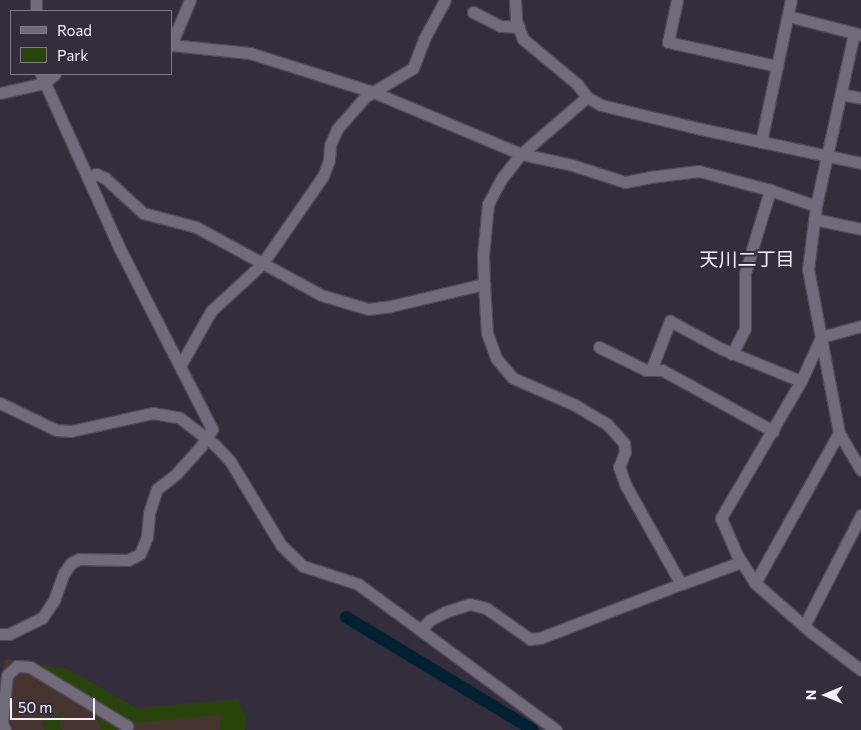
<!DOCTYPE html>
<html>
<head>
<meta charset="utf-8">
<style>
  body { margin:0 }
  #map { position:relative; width:861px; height:730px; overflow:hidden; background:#332d3c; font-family:Commissioner,"Noto Sans JP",sans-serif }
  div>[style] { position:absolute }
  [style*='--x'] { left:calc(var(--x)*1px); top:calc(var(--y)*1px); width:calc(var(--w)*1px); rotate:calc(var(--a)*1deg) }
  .education>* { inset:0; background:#47332f }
  .green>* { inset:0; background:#28440a }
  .canal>* { height:12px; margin:-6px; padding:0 6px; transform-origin:6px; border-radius:6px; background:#002131 }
  .roads { filter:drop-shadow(1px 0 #4f4b57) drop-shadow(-1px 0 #4f4b57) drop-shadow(0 1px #4f4b57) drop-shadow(0 -1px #4f4b57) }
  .minor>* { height:11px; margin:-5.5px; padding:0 5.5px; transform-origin:5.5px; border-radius:5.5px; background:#716b7c }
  span { translate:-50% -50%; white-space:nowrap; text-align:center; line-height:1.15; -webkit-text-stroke:4px #332d3c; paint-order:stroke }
  .neighbourhood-label { font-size:19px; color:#f4f1fb }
  .legend { position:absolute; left:10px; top:10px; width:162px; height:65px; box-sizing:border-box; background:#332d3c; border:1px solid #807b88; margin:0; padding:6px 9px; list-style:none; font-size:15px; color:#f4f1fb }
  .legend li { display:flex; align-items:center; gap:10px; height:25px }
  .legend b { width:25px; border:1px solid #807b88 }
  .north { position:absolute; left:801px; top:670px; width:50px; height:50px; -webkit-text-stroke:4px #332d3c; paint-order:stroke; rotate:270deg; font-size:14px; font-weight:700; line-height:20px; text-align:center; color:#f4f1fb }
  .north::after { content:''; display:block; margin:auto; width:18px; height:22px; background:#f4f1fb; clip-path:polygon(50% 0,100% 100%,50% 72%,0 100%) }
  .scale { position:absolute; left:10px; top:698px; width:85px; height:22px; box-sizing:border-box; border:2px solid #f4f1fb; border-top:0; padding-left:6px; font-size:15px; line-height:18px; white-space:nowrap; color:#f4f1fb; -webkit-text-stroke:4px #332d3c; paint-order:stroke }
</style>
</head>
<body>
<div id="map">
  <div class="education">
    <div style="clip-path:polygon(5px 659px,68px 669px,136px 708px,238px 699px,246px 718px,245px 730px,0 730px,0 682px)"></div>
  </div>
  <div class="green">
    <div style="clip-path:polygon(34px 663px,68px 669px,136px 708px,238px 699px,246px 718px,245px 730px,219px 730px,221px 715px,132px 723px)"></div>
    <div style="clip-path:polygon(64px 711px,59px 723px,62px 730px,45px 730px,42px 722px)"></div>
    <div style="clip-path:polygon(93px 711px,121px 729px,122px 730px,102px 730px)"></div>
  </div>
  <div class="canal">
    <div style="--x:346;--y:617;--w:218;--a:31.1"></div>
  </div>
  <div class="roads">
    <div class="minor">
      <div style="--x:36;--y:0;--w:11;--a:90"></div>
      <div style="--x:515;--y:0;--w:20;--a:87"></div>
      <div style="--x:516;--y:20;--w:20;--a:70"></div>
      <div style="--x:523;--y:39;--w:70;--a:39.8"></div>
      <div style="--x:577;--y:84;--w:16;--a:52"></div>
      <div style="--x:587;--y:97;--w:16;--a:30"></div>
      <div style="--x:601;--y:105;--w:108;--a:13.4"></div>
      <div style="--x:706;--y:130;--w:158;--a:12"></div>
      <div style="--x:677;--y:0;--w:43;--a:102.1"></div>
      <div style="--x:668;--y:42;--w:112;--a:12.4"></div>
      <div style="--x:473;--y:12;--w:31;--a:27"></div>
      <div style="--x:501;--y:26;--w:18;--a:3"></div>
      <div style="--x:788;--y:16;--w:68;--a:14.4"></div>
      <div style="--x:861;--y:35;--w:7;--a:-164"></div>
      <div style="--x:854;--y:33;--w:177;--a:102.4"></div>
      <div style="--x:816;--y:206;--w:64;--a:97.2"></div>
      <div style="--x:808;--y:269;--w:167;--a:79.3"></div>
      <div style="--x:839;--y:433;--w:43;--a:59.3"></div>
      <div style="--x:171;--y:45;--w:79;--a:5.8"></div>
      <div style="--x:250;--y:53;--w:129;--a:17.6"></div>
      <div style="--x:373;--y:92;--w:160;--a:22.7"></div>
      <div style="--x:521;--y:154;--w:87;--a:-40.8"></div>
      <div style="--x:171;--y:45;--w:49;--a:-67.1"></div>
      <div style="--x:0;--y:93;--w:45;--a:-12.8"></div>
      <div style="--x:44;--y:83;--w:14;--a:-39"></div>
      <div style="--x:841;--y:94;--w:20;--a:11"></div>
      <div style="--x:761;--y:142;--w:145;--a:-78.1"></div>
      <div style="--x:89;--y:178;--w:8;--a:-30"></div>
      <div style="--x:96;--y:174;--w:10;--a:24"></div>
      <div style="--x:105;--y:178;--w:52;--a:42.6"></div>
      <div style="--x:143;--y:213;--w:55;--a:14.8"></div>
      <div style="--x:196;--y:227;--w:142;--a:28.5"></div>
      <div style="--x:321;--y:295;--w:49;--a:16.6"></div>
      <div style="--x:368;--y:309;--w:23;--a:-7"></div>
      <div style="--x:391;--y:306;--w:96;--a:-13.3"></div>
      <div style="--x:484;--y:284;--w:28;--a:-92"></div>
      <div style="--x:483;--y:256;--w:52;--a:-84.5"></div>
      <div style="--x:488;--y:204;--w:30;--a:-62"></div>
      <div style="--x:502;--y:178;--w:31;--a:-52"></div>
      <div style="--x:521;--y:154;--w:52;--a:12.2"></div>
      <div style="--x:572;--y:165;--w:56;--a:17.8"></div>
      <div style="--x:625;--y:182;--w:25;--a:-11"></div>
      <div style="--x:650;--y:177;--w:49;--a:-7"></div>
      <div style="--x:699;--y:171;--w:73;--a:15"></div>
      <div style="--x:770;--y:190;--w:49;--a:19.2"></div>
      <div style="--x:814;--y:219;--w:48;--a:12"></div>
      <div style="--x:484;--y:284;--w:49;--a:86.5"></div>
      <div style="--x:487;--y:333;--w:27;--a:70"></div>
      <div style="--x:496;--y:358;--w:26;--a:50"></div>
      <div style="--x:513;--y:378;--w:68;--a:23.5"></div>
      <div style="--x:575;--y:405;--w:37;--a:31"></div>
      <div style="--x:607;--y:424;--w:25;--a:48"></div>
      <div style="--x:624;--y:443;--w:9;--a:84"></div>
      <div style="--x:625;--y:452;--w:16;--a:112"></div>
      <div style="--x:619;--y:467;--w:20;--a:70"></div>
      <div style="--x:626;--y:486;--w:112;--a:60.7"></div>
      <div style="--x:681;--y:584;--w:64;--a:-20.1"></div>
      <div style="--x:861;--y:326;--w:41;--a:164.6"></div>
      <div style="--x:821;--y:337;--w:48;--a:114.4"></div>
      <div style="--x:801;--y:381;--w:159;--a:120.3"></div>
      <div style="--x:721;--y:518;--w:40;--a:66.6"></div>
      <div style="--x:737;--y:555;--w:33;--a:57"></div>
      <div style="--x:755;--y:583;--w:74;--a:41.2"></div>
      <div style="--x:811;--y:632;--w:63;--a:37.2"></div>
      <div style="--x:599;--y:347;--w:52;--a:26.1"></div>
      <div style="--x:646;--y:370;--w:16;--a:0"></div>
      <div style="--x:662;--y:370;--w:127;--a:28.8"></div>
      <div style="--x:732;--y:354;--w:29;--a:-63"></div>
      <div style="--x:745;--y:328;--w:55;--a:-90"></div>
      <div style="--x:745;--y:273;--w:87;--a:-73.2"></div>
      <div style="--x:180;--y:366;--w:63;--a:-60.6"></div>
      <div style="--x:211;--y:311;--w:69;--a:-42.7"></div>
      <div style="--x:262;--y:264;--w:107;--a:-55.3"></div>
      <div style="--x:323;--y:176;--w:17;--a:-69"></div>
      <div style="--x:329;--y:160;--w:15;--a:-86"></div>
      <div style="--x:330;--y:145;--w:17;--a:-66"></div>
      <div style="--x:337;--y:129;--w:43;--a:-48.8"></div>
      <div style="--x:365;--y:97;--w:56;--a:-31.1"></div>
      <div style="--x:413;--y:68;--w:31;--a:-69"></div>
      <div style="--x:424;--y:39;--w:44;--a:-61.7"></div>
      <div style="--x:651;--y:370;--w:53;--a:-68.8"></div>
      <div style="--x:670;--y:321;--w:59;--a:28.3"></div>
      <div style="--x:722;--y:349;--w:85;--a:22.1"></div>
      <div style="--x:0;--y:403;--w:62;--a:25.7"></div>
      <div style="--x:56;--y:430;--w:15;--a:4"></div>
      <div style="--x:71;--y:431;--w:84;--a:-12.4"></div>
      <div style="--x:153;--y:413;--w:27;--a:10"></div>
      <div style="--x:180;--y:418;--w:44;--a:37.6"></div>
      <div style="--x:215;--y:445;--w:22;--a:47"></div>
      <div style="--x:230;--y:461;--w:98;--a:58.7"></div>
      <div style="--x:281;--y:545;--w:30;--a:44"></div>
      <div style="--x:303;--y:566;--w:58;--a:18.1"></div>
      <div style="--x:358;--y:584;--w:246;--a:36.4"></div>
      <div style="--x:755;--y:583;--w:172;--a:-60.8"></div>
      <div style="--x:804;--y:626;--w:125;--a:-62.8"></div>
      <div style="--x:421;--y:629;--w:13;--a:-45"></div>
      <div style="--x:430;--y:620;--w:17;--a:-28"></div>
      <div style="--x:445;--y:612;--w:26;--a:-18"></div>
      <div style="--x:470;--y:604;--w:16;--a:14"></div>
      <div style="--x:486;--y:608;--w:54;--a:35.2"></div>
      <div style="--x:530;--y:639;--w:10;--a:-6"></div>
      <div style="--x:540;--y:638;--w:151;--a:-21"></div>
      <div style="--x:0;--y:634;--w:9;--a:0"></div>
      <div style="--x:9;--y:634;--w:37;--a:-26"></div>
      <div style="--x:42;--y:618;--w:22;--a:-56"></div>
      <div style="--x:54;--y:600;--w:29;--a:-70"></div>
      <div style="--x:64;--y:573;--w:12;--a:-55"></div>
      <div style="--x:71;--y:563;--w:9;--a:-27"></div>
      <div style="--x:79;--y:559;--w:49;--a:1.2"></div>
      <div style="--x:128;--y:560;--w:13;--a:-27"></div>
      <div style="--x:140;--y:554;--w:18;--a:-68"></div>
      <div style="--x:147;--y:537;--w:24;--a:-85"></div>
      <div style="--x:149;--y:513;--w:25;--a:-72"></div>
      <div style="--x:157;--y:489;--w:24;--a:-38"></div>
      <div style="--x:176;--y:474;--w:38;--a:-48"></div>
      <div style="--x:201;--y:446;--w:20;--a:-57"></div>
      <div style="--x:212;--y:429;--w:204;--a:-117.1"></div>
      <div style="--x:119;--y:247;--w:190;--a:-114.3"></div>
      <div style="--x:5;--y:730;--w:9;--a:-111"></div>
      <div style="--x:2;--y:722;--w:47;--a:-83.9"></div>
      <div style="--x:7;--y:675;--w:13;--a:-42"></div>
      <div style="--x:17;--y:666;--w:13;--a:4"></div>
      <div style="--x:30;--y:667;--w:114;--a:31.3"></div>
    </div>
  </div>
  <div class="neighbourhood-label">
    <span style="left:747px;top:259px">天川二丁目</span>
  </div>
  <ul class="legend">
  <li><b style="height:6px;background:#716b7c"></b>Road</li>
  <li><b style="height:14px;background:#28440a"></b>Park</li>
  </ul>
  <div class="north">N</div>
  <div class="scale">50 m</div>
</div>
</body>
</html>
